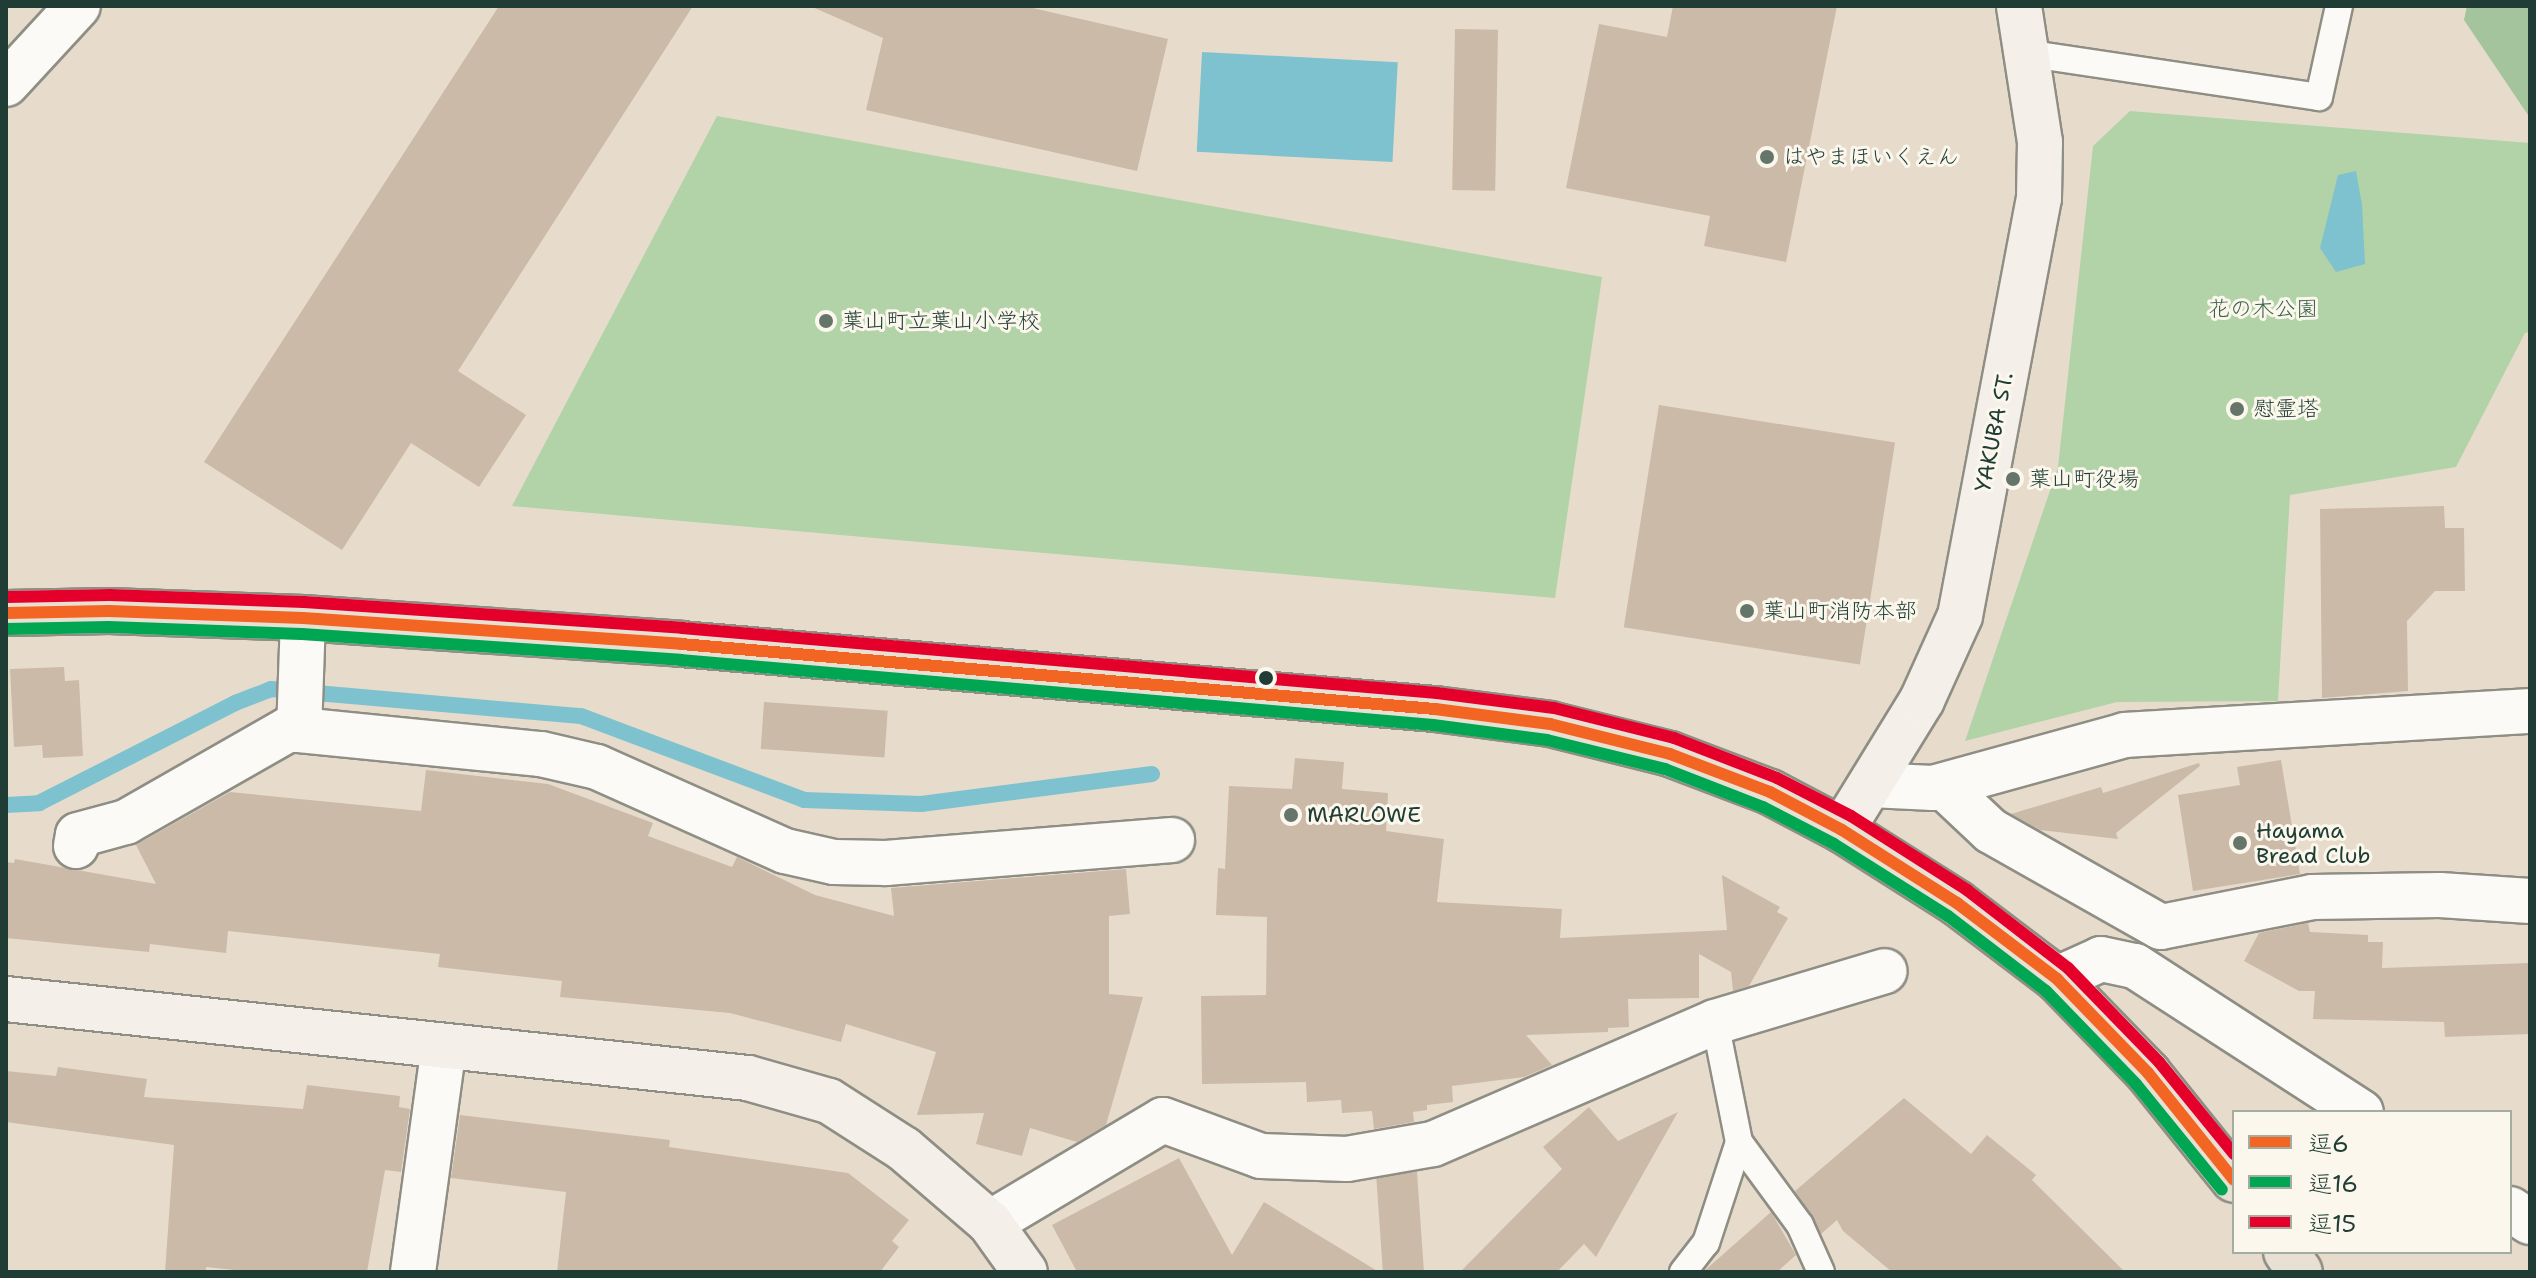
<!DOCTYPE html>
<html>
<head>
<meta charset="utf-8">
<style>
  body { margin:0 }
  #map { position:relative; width:2536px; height:1278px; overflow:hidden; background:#e7dccc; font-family:"Shantell Sans","Klee One",sans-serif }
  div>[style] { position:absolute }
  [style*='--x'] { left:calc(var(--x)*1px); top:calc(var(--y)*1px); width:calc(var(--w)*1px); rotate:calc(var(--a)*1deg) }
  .green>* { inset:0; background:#b1d3a7 }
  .forest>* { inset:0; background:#a3c49c }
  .water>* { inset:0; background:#7ec2cf; transform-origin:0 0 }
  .stream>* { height:16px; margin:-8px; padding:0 8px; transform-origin:8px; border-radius:8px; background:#7ec2cf }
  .building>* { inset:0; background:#cbbaa8; transform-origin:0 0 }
  .roads { filter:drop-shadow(2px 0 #8e8e84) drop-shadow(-2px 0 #8e8e84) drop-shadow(0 2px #8e8e84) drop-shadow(0 -2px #8e8e84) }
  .lane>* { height:26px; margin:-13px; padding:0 13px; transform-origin:13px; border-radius:13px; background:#fbfaf7 }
  .street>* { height:44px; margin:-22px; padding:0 22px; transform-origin:22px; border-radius:22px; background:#fbfaf7 }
  .secondary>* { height:44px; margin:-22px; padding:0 22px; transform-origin:22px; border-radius:22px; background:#f4f0e9 }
  .highway>* { height:44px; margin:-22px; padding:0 22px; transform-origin:22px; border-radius:22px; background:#e9e0d4 }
  .bus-1>* { height:12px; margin:-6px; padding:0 6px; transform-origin:6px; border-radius:6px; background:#f26522 }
  .bus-2>* { height:12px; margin:-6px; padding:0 6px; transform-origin:6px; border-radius:6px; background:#00a651 }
  .bus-3>* { height:12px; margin:-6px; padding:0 6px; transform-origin:6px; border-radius:6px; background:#e4002b }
  .dots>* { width:22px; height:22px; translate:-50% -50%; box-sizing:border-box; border:4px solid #fbf7ec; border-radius:50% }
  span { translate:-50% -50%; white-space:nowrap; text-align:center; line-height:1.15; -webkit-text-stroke:6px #fbf7ec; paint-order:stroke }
  .poi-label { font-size:22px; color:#1f3d34 }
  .left { translate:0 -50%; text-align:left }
  .park-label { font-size:22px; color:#386149 }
  .street-label { font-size:22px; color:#1f3d34 }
  .frame { position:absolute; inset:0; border:8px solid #1f3d34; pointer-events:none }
  .legend { position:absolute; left:2232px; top:1110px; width:280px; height:144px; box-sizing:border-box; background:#fbf7ec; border:2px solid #a3ada2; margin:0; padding:10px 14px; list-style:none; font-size:24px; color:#1f3d34 }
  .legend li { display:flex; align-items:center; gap:16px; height:40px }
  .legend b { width:40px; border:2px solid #a3ada2 }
</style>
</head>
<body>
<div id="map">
  <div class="green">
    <div style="clip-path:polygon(2130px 111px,2530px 143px,2530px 332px,2525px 333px,2456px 467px,2290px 495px,2278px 701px,2117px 702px,1965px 741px,2058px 467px,2093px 146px)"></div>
    <div style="clip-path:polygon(717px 116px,1602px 277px,1555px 598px,512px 506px)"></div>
  </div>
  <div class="forest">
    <div style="clip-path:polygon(2467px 6px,2530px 6px,2530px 118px,2464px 20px)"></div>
  </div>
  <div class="water">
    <div style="left:1202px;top:52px;width:196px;height:100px;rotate:3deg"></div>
    <div style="clip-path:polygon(2356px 171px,2362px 205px,2365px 264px,2336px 272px,2320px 248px,2338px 175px)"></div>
  </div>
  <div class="stream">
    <div style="--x:6;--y:805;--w:33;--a:-3"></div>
    <div style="--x:39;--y:803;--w:220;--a:-27"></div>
    <div style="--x:235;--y:703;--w:39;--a:-21"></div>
    <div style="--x:271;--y:689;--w:311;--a:5"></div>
    <div style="--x:581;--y:716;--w:238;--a:20.6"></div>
    <div style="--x:804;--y:800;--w:117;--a:2"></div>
    <div style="--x:921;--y:804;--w:233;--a:-7.4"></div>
  </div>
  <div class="building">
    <div style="clip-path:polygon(499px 6px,693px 6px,458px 371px,526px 415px,479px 487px,411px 443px,342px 550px,204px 462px)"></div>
    <div style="clip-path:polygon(810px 6px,1024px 6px,1168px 39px,1137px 171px,866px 110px,883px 38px)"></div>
    <div style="clip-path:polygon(1673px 6px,1837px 6px,1786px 262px,1704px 246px,1710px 216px,1566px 188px,1599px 24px,1667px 37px)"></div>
    <div style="left:1455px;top:29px;width:43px;height:161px;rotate:1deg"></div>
    <div style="left:1659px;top:405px;width:239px;height:225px;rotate:9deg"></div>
    <div style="clip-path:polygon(2444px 506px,2445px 528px,2464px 528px,2465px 591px,2435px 591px,2407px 621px,2408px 691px,2322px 698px,2320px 509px)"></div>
    <div style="clip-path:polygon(64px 667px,65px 681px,79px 680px,83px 756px,43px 758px,42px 745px,14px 747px,10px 669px)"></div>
    <div style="left:764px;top:702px;width:124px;height:47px;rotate:4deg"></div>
    <div style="clip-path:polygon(1295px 758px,1344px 762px,1342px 789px,1388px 793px,1386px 831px,1444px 839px,1437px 902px,1562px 909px,1560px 938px,1727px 930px,1722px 875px,1780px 907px,1777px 912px,1788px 918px,1749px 986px,1733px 991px,1731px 972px,1699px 954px,1699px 998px,1628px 999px,1629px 1027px,1608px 1028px,1608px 1032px,1526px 1035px,1552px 1065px,1524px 1077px,1452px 1086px,1453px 1102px,1427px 1105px,1427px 1110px,1413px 1112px,1414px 1122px,1374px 1129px,1372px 1111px,1342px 1113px,1341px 1100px,1307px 1102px,1306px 1082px,1202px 1084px,1201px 996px,1266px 995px,1267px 917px,1216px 915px,1218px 868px,1225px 869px,1229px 786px,1292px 789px)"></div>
    <div style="clip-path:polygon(2281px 760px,2300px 874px,2193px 891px,2178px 795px,2240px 785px,2237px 767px)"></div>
    <div style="clip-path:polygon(2199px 763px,2200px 766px,2116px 833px,2118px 839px,2040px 830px,2011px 814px,2101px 787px,2103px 793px)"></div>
    <div style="clip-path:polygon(426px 770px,548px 784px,653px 823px,648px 836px,732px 867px,737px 857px,815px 895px,894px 916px,891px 888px,1126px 869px,1130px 914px,1109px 916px,1109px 994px,1143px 997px,1106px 1125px,1077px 1142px,1030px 1128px,1022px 1156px,976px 1144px,984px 1113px,917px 1115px,936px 1052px,846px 1024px,841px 1042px,730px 1013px,560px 997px,562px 981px,438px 967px,440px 954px,228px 931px,226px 953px,150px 944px,149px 952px,6px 938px,6px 862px,14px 863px,15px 859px,156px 884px,136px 845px,230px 792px,421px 811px)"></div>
    <div style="clip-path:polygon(2308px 923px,2310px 932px,2368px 935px,2368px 942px,2383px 942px,2382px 968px,2530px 963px,2530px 1034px,2445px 1037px,2444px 1022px,2313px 1019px,2315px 991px,2299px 991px,2244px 961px,2259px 933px)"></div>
    <div style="clip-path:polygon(58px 1067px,147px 1079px,144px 1097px,303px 1109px,307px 1085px,400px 1096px,399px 1107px,410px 1109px,401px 1172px,385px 1170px,367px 1272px,253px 1272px,206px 1267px,206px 1272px,165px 1272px,174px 1145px,6px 1122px,6px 1071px,56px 1076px)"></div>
    <div style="clip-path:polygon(1904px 1098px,1971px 1154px,1987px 1135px,2036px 1175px,2032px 1180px,2125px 1272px,1892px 1272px,1843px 1231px,1837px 1220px,1821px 1234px,1795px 1191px)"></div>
    <div style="clip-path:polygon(1589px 1107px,1618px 1141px,1678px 1112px,1596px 1257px,1584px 1244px,1557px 1272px,1460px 1272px,1562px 1169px,1543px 1147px)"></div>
    <div style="clip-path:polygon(460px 1115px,670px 1140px,669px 1147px,848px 1173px,909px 1220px,892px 1241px,899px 1247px,880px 1272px,557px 1272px,566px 1192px,451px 1178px)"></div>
    <div style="clip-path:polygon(1179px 1158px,1232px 1255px,1264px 1202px,1379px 1272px,1077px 1272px,1052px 1225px)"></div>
    <div style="left:1417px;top:1172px;width:100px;height:41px;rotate:86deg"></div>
    <div style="clip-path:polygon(1771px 1212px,1796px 1255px,1777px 1272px,1703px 1272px)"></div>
  </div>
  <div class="roads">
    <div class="lane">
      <div style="--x:2025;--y:53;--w:297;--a:8.5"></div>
      <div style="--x:2319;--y:97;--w:93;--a:-77.6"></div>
      <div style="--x:1739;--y:1142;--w:103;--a:53.7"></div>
      <div style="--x:1800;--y:1225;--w:51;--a:65.9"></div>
      <div style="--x:1683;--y:1272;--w:37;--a:-52"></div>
      <div style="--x:1706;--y:1243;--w:106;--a:-71.9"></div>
      <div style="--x:1739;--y:1142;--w:122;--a:-101.3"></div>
    </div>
    <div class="street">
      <div style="--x:6;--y:84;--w:106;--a:-47.3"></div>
      <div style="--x:303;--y:618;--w:112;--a:92"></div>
      <div style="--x:299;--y:730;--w:243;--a:5.7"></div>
      <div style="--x:541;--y:754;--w:57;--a:13.1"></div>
      <div style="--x:597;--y:767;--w:206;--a:24.1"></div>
      <div style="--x:785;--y:851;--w:50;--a:12.7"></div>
      <div style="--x:834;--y:862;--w:52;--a:1.1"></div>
      <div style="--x:886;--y:863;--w:287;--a:-4.6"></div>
      <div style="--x:1871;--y:785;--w:62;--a:2.8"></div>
      <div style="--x:1933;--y:788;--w:199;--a:-15.4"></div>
      <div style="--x:2125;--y:735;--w:406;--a:-3.4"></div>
      <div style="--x:1943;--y:786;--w:66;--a:43.2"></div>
      <div style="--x:1991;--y:831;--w:195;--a:29.5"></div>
      <div style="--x:2161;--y:927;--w:154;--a:-11.2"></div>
      <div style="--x:2312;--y:897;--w:128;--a:-0.9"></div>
      <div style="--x:2440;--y:895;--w:90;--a:3.8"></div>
      <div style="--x:76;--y:846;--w:11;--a:-80"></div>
      <div style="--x:78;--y:835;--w:50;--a:-15.2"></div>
      <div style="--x:126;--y:822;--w:188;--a:-29.7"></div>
      <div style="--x:289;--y:729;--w:10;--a:6"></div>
      <div style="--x:2057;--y:979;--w:48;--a:-24.4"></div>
      <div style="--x:2101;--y:959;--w:35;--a:12"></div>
      <div style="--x:2135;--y:966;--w:269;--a:32.9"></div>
      <div style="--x:2510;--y:1209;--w:24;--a:33"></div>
      <div style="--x:990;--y:1223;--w:201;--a:-30.8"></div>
      <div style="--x:1163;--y:1120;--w:104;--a:20.2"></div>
      <div style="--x:1261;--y:1156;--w:86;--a:2"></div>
      <div style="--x:1347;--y:1159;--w:87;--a:-9.9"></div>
      <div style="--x:1433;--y:1144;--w:307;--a:-23.4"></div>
      <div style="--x:1715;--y:1022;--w:177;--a:-16.7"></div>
      <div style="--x:413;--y:1272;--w:228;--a:-82.2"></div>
    </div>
    <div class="secondary">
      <div style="--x:1842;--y:830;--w:153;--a:-58.4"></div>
      <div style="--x:1922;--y:700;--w:92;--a:-65.7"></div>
      <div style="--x:1960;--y:616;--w:425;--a:-79.3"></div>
      <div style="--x:2039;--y:198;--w:56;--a:-89"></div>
      <div style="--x:2040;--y:142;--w:138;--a:-98.8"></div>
      <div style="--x:6;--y:999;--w:746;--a:6.08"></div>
      <div style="--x:748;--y:1078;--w:84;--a:15.9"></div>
      <div style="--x:829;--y:1101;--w:89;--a:32.6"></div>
      <div style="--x:904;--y:1149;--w:113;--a:40.7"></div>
      <div style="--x:990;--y:1223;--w:60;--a:54.5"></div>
    </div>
    <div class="highway">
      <div style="--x:6;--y:613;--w:103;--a:-1.1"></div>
      <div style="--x:109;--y:611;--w:194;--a:2.1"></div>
      <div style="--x:303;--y:618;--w:379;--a:3.9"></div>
      <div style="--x:681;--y:644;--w:757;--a:4.93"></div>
      <div style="--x:1435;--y:709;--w:116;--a:7.4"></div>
      <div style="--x:1550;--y:724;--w:124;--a:14"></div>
      <div style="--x:1670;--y:754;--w:107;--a:20.8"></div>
      <div style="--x:1770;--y:792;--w:81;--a:27.8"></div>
      <div style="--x:1842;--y:830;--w:136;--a:32.4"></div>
      <div style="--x:1957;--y:903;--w:126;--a:37.2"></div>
      <div style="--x:2057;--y:979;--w:131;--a:45.9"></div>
      <div style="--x:2148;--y:1073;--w:137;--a:51.2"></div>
      <div style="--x:2286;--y:1252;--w:24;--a:55"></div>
    </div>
  </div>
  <div class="bus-1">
    <div style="--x:6;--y:613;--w:103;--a:-1.1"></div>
    <div style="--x:109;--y:611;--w:194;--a:2.1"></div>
    <div style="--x:303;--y:618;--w:379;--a:3.9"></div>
    <div style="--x:681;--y:644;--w:757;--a:4.93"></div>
    <div style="--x:1435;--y:709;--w:116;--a:7.4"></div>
    <div style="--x:1550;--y:724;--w:124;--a:14"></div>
    <div style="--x:1670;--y:754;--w:107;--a:20.8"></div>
    <div style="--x:1770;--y:792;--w:81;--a:27.8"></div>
    <div style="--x:1842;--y:830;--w:136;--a:32.4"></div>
    <div style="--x:1957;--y:903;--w:126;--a:37.2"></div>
    <div style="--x:2057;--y:979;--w:131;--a:45.9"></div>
    <div style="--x:2148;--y:1073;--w:137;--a:51.2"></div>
  </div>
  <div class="bus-2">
    <div style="--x:6;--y:629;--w:103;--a:-1.1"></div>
    <div style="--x:109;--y:627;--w:193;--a:2.1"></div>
    <div style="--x:302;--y:634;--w:379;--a:3.9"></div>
    <div style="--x:680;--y:660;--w:756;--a:4.93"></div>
    <div style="--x:1433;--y:725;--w:115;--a:7.5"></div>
    <div style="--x:1547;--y:740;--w:122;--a:13.8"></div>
    <div style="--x:1665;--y:769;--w:105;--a:21.2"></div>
    <div style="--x:1763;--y:807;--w:80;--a:27.5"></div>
    <div style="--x:1834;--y:844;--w:135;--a:32.3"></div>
    <div style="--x:1948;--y:916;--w:123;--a:37.4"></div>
    <div style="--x:2046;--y:991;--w:129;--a:45.9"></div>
    <div style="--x:2136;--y:1084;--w:136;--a:50.9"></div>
  </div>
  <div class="bus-3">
    <div style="--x:6;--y:597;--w:104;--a:-1.1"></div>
    <div style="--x:110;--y:595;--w:194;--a:2.1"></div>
    <div style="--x:304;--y:602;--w:379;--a:3.9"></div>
    <div style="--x:682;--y:628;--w:758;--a:4.92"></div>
    <div style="--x:1437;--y:693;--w:118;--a:7.3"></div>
    <div style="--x:1554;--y:708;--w:124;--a:14"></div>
    <div style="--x:1674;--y:738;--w:110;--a:21.2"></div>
    <div style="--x:1777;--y:778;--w:83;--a:27.2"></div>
    <div style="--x:1851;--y:816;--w:138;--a:32.5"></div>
    <div style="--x:1967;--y:890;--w:128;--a:37.7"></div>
    <div style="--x:2068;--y:968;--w:131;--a:45.9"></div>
    <div style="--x:2159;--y:1062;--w:119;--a:50.8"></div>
  </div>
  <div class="dots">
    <div style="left:1767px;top:157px;background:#657569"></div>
    <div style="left:826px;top:321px;background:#657569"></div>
    <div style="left:2237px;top:409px;background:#657569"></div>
    <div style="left:2013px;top:479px;background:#657569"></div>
    <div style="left:1747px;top:611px;background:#657569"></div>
    <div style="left:1266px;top:678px;background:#1f3d34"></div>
    <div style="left:1291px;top:815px;background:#657569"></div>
    <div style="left:2240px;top:843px;background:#657569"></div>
  </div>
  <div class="poi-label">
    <span class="left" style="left:1783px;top:157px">はやまほいくえん</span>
    <span class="left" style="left:842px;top:321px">葉山町立葉山小学校</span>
    <span class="left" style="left:2253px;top:409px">慰霊塔</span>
    <span class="left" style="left:2029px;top:479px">葉山町役場</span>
    <span class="left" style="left:1763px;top:611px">葉山町消防本部</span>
    <span class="left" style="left:1307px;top:815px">MARLOWE</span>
    <span class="left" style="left:2256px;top:843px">Hayama<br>Bread Club</span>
  </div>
  <div class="park-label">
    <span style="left:2263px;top:309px">花の木公園</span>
  </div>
  <div class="street-label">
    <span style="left:1994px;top:432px;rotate:-79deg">YAKUBA ST.</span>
  </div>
  <div class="frame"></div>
  <ul class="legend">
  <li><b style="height:10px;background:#f26522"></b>逗6</li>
  <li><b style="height:10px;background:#00a651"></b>逗16</li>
  <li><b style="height:10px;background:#e4002b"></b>逗15</li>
  </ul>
</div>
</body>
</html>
